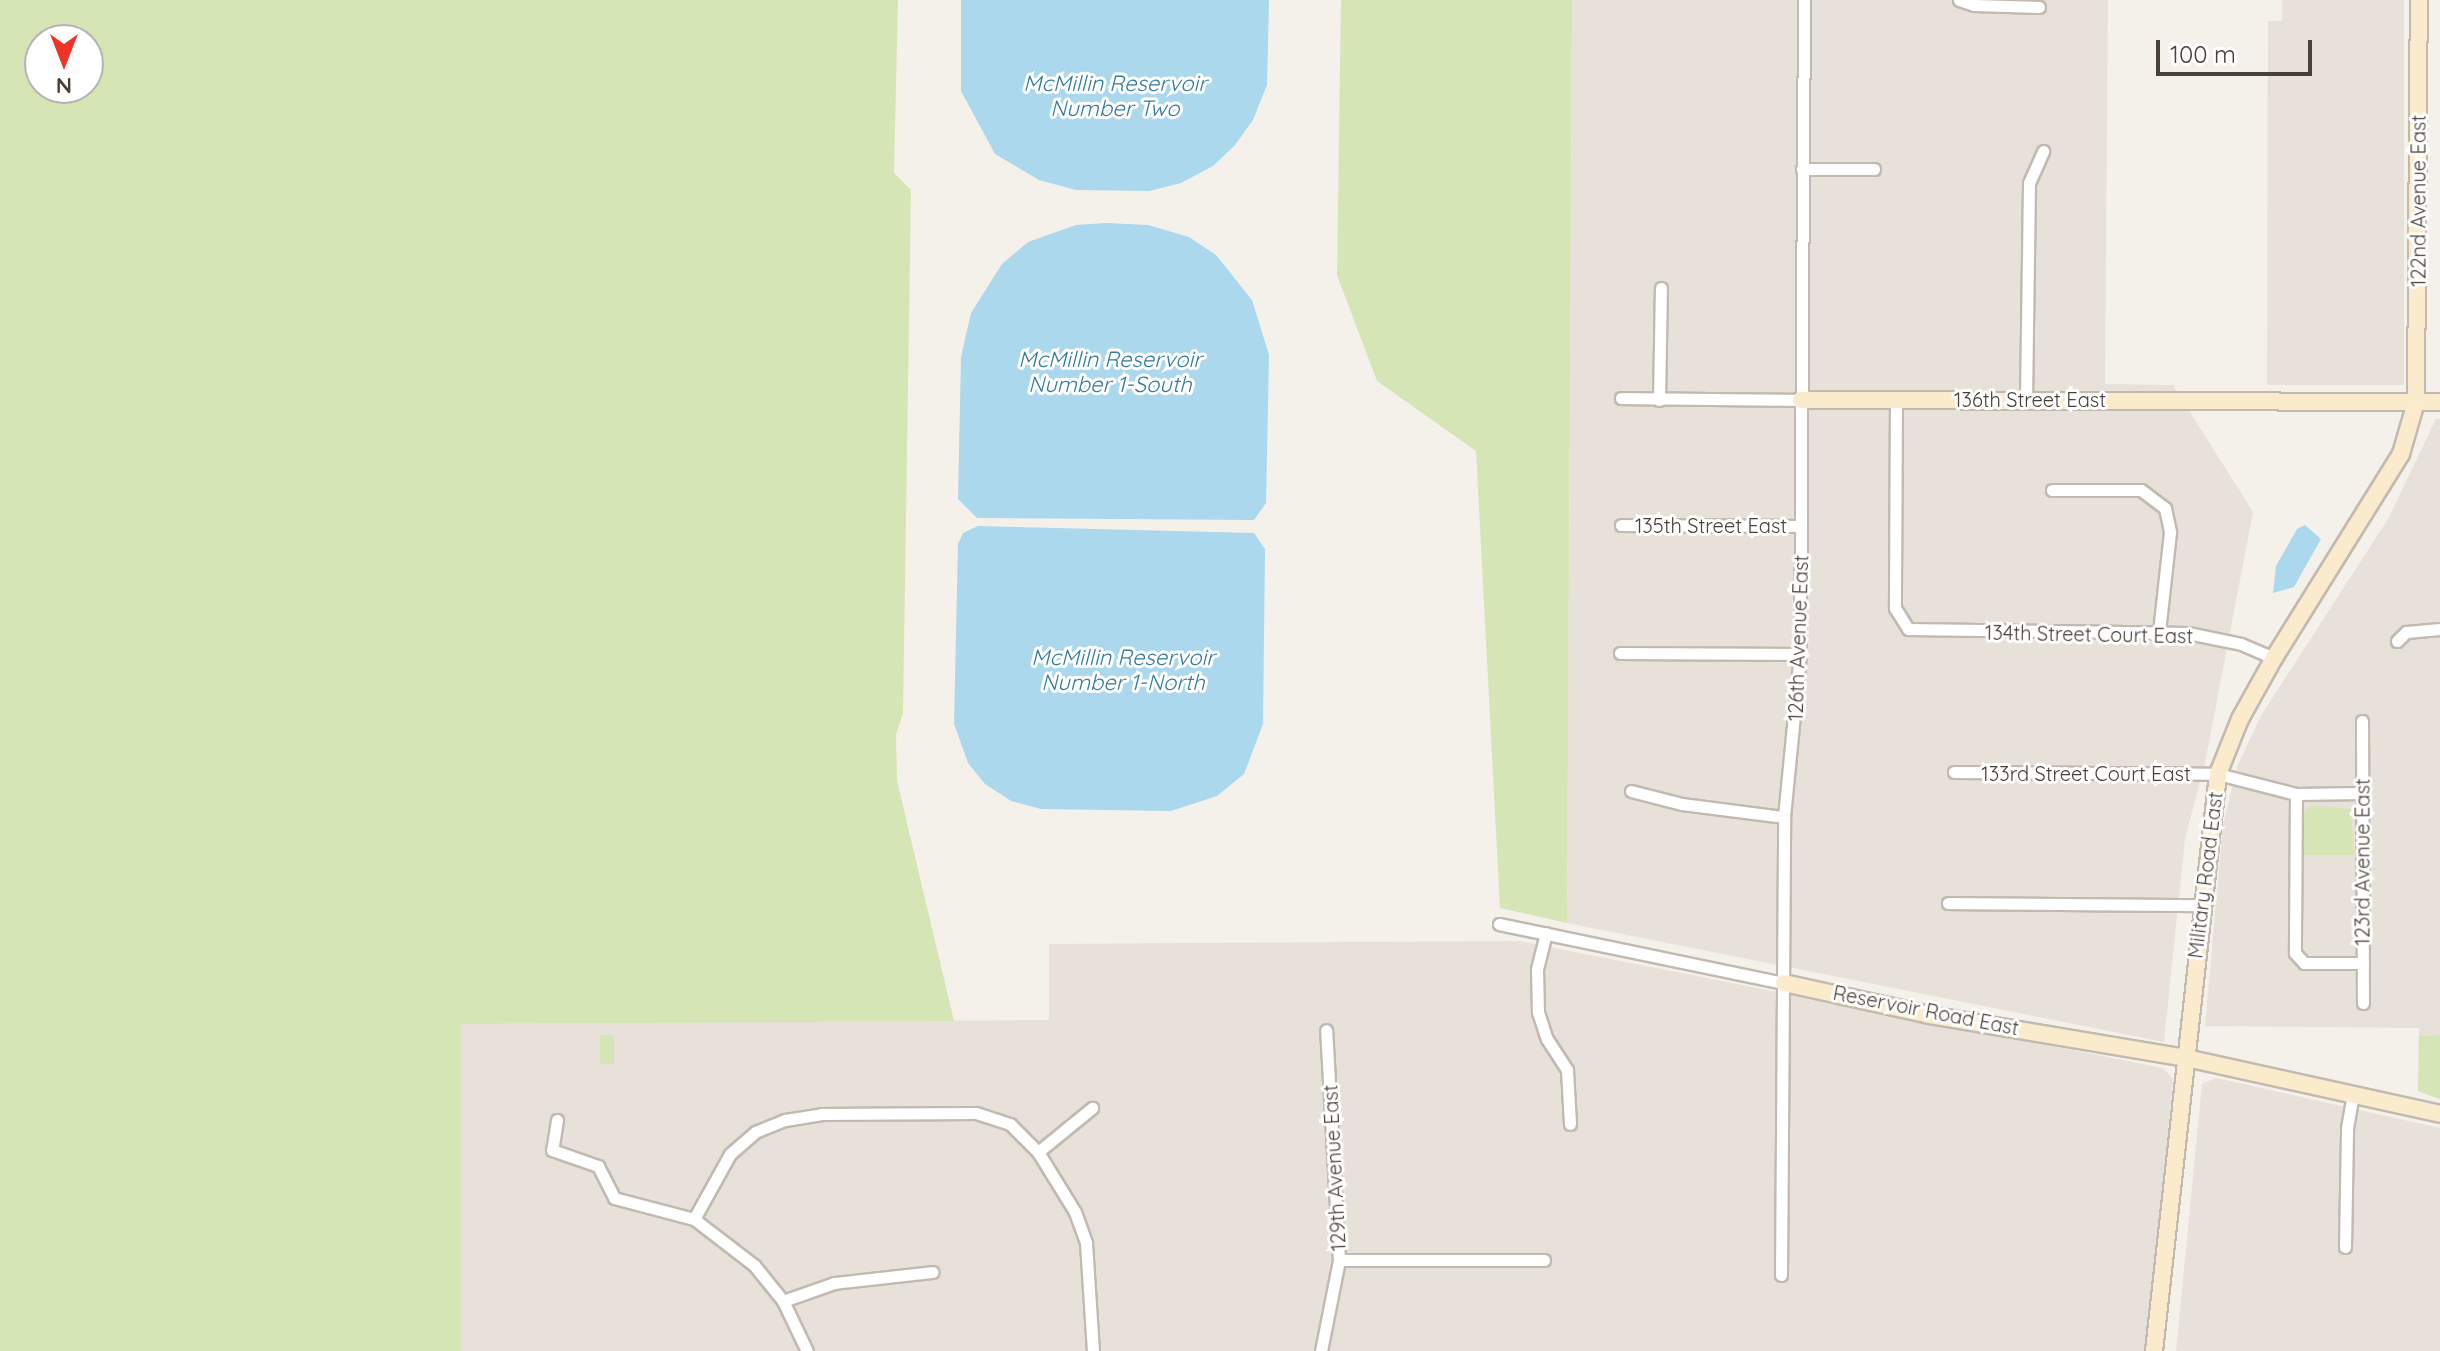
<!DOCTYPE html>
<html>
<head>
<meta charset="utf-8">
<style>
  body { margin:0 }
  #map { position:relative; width:2440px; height:1351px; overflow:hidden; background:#f4f0ea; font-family:Quicksand,sans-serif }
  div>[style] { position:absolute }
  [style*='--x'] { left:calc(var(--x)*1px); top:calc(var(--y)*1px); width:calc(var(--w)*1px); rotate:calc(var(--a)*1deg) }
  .residential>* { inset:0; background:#e8e1d9 }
  .green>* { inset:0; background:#d5e5b6; transform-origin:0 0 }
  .water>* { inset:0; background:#abd8ec }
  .roads { filter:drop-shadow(2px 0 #c2bab0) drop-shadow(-2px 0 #c2bab0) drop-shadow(0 2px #c2bab0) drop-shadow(0 -2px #c2bab0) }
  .street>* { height:11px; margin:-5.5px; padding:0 5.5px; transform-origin:5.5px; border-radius:5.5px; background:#fff }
  .secondary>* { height:16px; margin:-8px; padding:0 8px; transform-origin:8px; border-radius:8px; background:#fbebcd }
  span { translate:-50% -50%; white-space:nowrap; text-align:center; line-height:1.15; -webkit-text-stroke:6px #fff; paint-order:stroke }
  .street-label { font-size:20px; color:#484039 }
  .water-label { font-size:22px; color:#347b9d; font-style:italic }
  .north { position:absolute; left:24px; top:24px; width:80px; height:80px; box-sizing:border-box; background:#fff; border:2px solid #b6b3b0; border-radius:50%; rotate:180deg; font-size:22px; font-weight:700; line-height:32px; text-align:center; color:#484039 }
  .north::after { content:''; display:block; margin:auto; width:28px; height:36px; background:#ec342a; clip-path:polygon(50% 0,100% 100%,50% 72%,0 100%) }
  .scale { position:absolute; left:2156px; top:40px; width:156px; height:36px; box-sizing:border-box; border:4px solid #484039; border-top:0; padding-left:10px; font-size:24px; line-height:28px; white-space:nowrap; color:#484039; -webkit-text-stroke:6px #fff; paint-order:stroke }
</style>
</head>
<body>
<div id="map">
  <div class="residential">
    <div style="clip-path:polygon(1572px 0,2108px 0,2105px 384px,2173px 385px,2253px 512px,2205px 763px,2185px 839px,2164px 1042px,1567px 923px)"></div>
    <div style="clip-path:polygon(2282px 0,2404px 0,2404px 385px,2267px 385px,2268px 21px,2282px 21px)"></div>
    <div style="clip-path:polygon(2436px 419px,2440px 419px,2440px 1099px,2418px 1091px,2419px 1028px,2205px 1026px,2223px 825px,2238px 764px,2262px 714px,2388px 519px)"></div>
    <div style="clip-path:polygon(1519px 941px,2163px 1068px,2173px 1079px,2148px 1351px,461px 1351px,461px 1024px,1049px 1020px,1049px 944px)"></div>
    <div style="clip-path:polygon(2216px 1078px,2440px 1128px,2440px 1351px,2176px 1351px,2202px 1084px)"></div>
  </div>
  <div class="green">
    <div style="clip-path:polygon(evenodd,0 0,898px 0,894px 173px,911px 190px,903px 713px,896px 735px,897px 781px,954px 1021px,461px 1024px,461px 1351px,0 1351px,0 0,40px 40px,88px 40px,88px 88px,40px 88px,40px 40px)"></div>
    <div style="clip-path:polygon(1341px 0,1572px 0,1567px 923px,1500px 908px,1476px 451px,1377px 381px,1337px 275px)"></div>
    <div style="clip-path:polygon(2311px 805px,2351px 809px,2354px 855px,2304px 855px,2304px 813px)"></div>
    <div style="left:600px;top:1035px;width:14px;height:29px"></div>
    <div style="clip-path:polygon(2440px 1035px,2440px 1099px,2418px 1091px,2419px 1036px)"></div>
  </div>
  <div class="water">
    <div style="clip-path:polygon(961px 0,1269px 0,1267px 85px,1253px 120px,1235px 145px,1213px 166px,1181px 183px,1149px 191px,1076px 190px,1039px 180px,995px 154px,961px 91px)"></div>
    <div style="clip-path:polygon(1106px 223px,1148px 225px,1189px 237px,1216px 255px,1252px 300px,1269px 355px,1266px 503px,1254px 520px,977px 518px,958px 499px,961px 357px,971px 313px,1002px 264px,1028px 242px,1076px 225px)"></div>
    <div style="clip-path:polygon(2305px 525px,2321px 539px,2294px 587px,2273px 593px,2276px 566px,2297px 529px)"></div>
    <div style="clip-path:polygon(978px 526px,1254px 533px,1265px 549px,1263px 724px,1244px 774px,1217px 796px,1171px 811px,1041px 809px,1011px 801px,985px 784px,968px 763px,954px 724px,958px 544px,963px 533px)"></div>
  </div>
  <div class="roads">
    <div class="street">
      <div style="--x:1959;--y:0;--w:16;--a:18"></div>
      <div style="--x:1974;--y:5;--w:65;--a:1.8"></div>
      <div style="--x:1802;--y:169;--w:72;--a:0"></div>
      <div style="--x:1621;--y:398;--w:180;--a:0.6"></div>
      <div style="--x:1659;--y:400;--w:112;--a:-89"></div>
      <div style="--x:1896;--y:400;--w:208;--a:90.3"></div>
      <div style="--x:1895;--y:608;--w:25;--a:58"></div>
      <div style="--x:1908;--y:629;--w:280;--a:0.8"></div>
      <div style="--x:2188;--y:633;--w:54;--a:11.7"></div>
      <div style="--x:2241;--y:644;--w:36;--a:23"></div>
      <div style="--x:2026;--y:400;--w:217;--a:-89.2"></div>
      <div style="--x:2029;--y:183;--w:35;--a:-66"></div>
      <div style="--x:2052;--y:490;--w:89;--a:0"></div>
      <div style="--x:2141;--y:490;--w:30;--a:37"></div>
      <div style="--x:2165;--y:508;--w:25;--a:78"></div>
      <div style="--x:2170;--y:532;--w:101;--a:96.3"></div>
      <div style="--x:1621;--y:525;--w:180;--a:0.3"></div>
      <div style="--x:2397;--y:641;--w:13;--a:-45"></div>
      <div style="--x:2406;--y:632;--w:34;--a:-5"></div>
      <div style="--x:1620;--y:653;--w:180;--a:0.3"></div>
      <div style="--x:2362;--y:721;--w:282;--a:89.8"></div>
      <div style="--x:1954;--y:772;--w:264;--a:0.4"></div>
      <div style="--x:2218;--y:774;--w:81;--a:14.4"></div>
      <div style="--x:2296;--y:794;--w:66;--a:-0.9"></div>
      <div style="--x:1631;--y:791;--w:53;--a:14.3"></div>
      <div style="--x:1682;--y:804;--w:103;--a:7.3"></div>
      <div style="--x:2296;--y:794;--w:159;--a:90.4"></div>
      <div style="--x:2295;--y:953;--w:13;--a:48"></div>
      <div style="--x:2304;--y:963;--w:59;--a:0"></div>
      <div style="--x:1948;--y:903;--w:252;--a:0.5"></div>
      <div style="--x:1499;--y:924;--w:291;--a:11.7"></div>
      <div style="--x:1546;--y:933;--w:37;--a:104"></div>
      <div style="--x:1537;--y:969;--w:43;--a:88.7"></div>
      <div style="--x:1538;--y:1012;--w:28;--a:72"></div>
      <div style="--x:1547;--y:1039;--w:37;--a:57"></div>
      <div style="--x:1567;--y:1070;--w:54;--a:86.8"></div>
      <div style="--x:557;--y:1120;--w:30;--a:99"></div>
      <div style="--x:552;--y:1150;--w:49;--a:19.2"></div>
      <div style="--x:598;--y:1166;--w:36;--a:63"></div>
      <div style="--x:614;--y:1198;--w:83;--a:14.7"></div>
      <div style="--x:694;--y:1219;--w:76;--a:37.5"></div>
      <div style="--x:754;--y:1265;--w:46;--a:51.1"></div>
      <div style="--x:783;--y:1301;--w:55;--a:64.4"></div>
      <div style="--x:1038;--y:1152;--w:70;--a:58.3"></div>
      <div style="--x:1075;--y:1212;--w:33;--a:70"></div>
      <div style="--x:1086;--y:1243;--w:108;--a:86.3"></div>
      <div style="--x:694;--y:1219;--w:74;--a:-61"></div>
      <div style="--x:730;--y:1154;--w:33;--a:-41"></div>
      <div style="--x:755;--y:1132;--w:32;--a:-22"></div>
      <div style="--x:785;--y:1120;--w:36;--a:-9"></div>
      <div style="--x:821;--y:1114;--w:155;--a:-0.4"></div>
      <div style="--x:976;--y:1113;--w:36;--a:18"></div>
      <div style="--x:1010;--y:1124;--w:40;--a:45"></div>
      <div style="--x:1038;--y:1152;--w:70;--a:-39.2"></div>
      <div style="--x:2345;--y:1247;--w:119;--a:-89"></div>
      <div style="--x:2347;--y:1128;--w:34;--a:-80"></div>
      <div style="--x:1339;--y:1260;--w:205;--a:0"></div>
      <div style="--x:1781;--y:1275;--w:458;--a:-89.6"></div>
      <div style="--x:1784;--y:817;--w:164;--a:-84.4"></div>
      <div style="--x:1800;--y:654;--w:654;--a:-89.65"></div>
      <div style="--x:783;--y:1301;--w:54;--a:-19.4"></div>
      <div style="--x:834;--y:1283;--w:99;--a:-6.4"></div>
      <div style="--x:1321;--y:1351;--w:93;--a:-78.8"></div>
      <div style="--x:1339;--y:1260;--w:230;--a:-93.2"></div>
    </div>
    <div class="secondary">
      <div style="--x:1801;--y:400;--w:639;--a:0.18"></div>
      <div style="--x:1784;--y:983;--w:148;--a:12.4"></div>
      <div style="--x:1929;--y:1015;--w:261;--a:9.5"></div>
      <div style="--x:2186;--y:1058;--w:260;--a:12.4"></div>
      <div style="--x:2154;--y:1351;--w:581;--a:-83.67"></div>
      <div style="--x:2218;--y:774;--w:59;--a:-68.2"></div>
      <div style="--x:2240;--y:719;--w:70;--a:-60.9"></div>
      <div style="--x:2274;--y:658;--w:240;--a:-58.1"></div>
      <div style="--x:2401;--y:454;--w:54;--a:-73.9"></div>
      <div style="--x:2416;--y:402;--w:402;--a:-89.6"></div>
    </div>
  </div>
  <div class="street-label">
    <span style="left:2418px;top:201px;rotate:-90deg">122nd Avenue East</span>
    <span style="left:2030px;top:399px">136th Street East</span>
    <span style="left:1711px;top:525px">135th Street East</span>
    <span style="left:2089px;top:634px;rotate:1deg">134th Street Court East</span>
    <span style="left:1798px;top:638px;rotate:-88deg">126th Avenue East</span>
    <span style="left:2086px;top:773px">133rd Street Court East</span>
    <span style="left:2362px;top:862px;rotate:-90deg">123rd Avenue East</span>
    <span style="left:2205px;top:875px;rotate:-83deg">Military Road East</span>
    <span style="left:1926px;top:1010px;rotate:11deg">Reservoir Road East</span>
    <span style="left:1334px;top:1168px;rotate:-93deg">129th Avenue East</span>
  </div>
  <div class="water-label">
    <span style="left:1115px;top:96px">McMillin Reservoir<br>Number Two</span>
    <span style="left:1110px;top:372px">McMillin Reservoir<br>Number 1-South</span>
    <span style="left:1123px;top:670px">McMillin Reservoir<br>Number 1-North</span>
  </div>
  <div class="north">N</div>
  <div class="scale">100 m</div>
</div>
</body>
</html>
